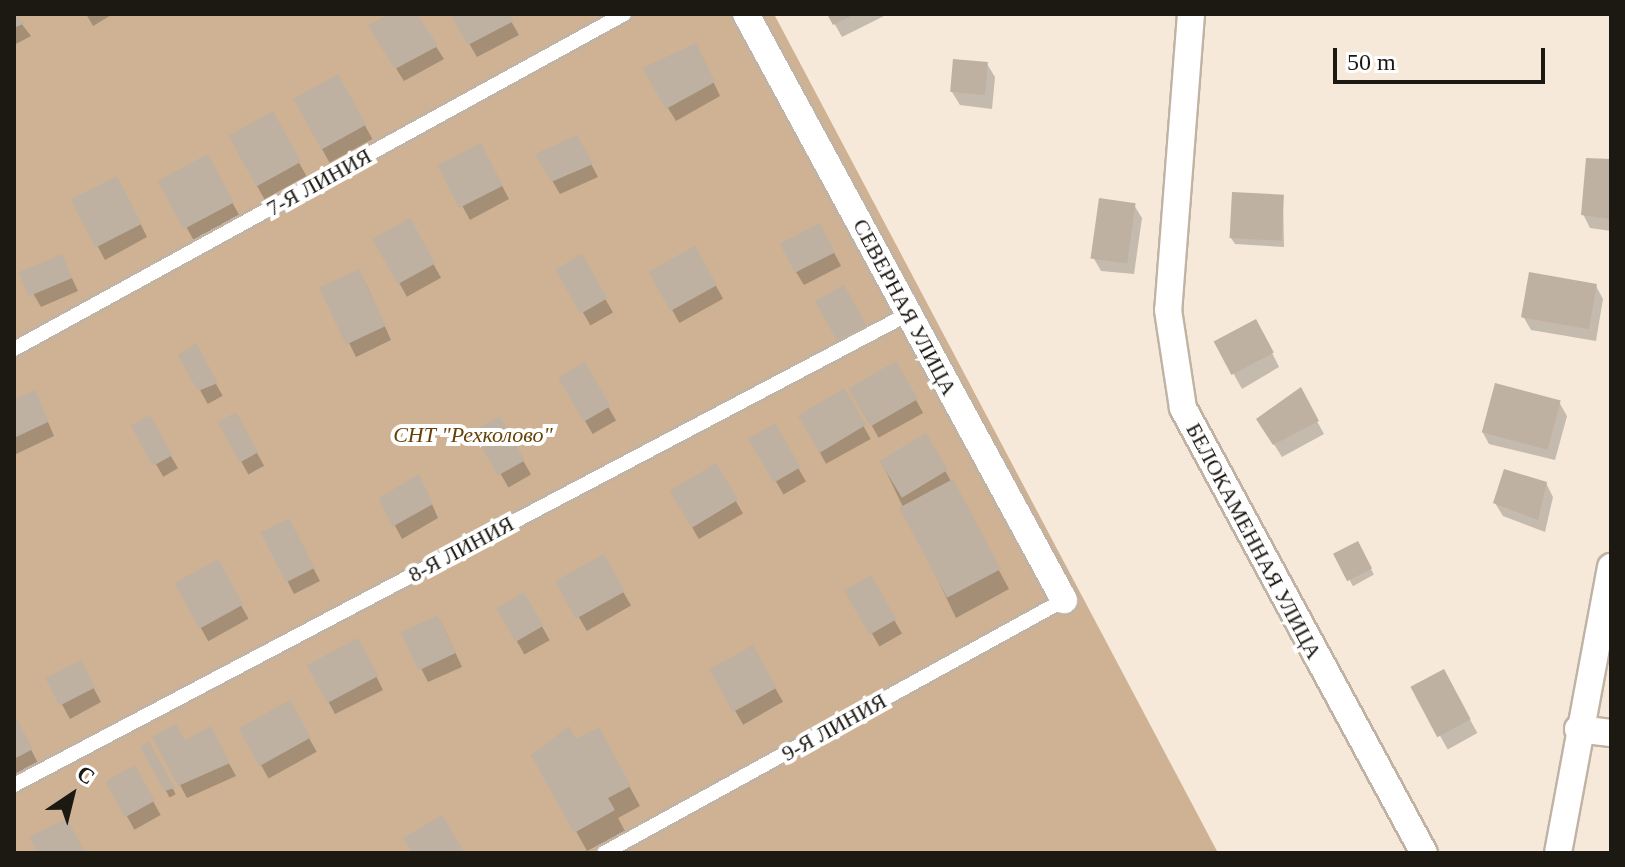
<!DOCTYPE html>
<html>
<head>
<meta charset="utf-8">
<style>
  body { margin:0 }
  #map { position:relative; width:1625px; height:867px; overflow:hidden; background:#f6e9d9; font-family:"Times New Roman",serif }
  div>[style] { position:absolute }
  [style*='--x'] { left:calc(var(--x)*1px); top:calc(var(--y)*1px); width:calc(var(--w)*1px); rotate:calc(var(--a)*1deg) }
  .green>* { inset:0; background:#ceb293 }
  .shadow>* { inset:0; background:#0003; transform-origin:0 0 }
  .building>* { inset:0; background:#beb1a2; transform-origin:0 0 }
  .roads { filter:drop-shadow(2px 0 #c0b3a4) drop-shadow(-2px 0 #c0b3a4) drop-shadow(0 2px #c0b3a4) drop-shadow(0 -2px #c0b3a4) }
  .lane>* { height:14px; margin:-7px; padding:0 7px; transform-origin:7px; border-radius:7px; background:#fff }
  .street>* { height:26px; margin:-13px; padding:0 13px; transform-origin:13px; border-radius:13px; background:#fff }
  span { translate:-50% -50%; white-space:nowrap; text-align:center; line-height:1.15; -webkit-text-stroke:8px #fff; paint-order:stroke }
  .street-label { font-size:22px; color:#1c1812 }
  .park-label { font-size:22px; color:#664107; font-style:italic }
  .frame { position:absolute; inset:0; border:16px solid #1c1812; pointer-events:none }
  .north { position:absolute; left:32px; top:755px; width:80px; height:80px; -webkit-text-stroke:6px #fff; paint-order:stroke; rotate:35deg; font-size:22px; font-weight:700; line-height:32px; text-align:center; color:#1c1812 }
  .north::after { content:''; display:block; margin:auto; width:28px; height:36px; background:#1c1812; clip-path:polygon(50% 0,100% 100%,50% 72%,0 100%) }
  .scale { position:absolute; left:1333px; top:48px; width:212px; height:36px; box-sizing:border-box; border:4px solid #1c1812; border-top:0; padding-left:10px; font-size:24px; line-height:28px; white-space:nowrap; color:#1c1812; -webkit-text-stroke:6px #fff; paint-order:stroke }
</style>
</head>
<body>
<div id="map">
  <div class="green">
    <div style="clip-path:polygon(14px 14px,774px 14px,1218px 853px,14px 853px)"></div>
  </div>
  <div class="shadow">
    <div style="clip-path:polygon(14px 14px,31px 36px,14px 45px)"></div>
    <div style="clip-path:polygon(86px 14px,113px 14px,93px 26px)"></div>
    <div style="clip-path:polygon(392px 14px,415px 14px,444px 59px,404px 81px,378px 40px)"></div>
    <div style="clip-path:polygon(452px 14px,507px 14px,519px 35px,477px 57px)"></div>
    <div style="clip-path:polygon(829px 14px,888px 14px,842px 37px)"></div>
    <div style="clip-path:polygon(702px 58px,720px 96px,676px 121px,644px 69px)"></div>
    <div style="clip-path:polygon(987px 64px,995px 77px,992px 109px,960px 105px,952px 92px)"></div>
    <div style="left:338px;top:77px;width:71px;height:49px;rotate:61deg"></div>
    <div style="left:272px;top:114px;width:71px;height:48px;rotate:61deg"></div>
    <div style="clip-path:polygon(577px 138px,598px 177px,560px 194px,537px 155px)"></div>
    <div style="left:207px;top:157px;width:68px;height:52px;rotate:61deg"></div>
    <div style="clip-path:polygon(488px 159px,509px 199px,470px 220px,441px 167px)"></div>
    <div style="clip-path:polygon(1611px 161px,1611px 231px,1590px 228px,1583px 214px)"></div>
    <div style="clip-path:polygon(124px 191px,147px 237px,105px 260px,73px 200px)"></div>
    <div style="clip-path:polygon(1283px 197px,1284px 247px,1235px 244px,1231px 238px)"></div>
    <div style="clip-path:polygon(1134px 205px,1142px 218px,1134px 274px,1101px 271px,1093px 257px)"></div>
    <div style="left:409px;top:220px;width:66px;height:39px;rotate:61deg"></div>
    <div style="clip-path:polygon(827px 239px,841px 266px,804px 285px,796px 272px)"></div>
    <div style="left:695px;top:248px;width:58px;height:50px;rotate:61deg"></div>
    <div style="left:581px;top:257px;width:64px;height:26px;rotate:60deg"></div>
    <div style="clip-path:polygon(68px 270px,78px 291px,41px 307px,21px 273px)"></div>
    <div style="clip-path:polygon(366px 284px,391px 340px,356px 357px,324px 293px)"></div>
    <div style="clip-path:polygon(1596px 286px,1603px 299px,1596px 341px,1531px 330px,1523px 316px)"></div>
    <div style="left:843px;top:287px;width:59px;height:29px;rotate:62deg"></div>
    <div style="clip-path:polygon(1263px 334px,1279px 367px,1242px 389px,1217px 344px)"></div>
    <div style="left:195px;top:346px;width:57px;height:17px;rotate:61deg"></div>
    <div style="left:896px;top:364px;width:56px;height:51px;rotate:61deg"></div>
    <div style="left:584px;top:365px;width:64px;height:27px;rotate:60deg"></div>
    <div style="clip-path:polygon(1300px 390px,1324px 434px,1282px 457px,1259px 420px)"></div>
    <div style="left:844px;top:391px;width:55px;height:51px;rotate:61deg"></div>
    <div style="clip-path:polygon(35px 392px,54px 436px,14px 455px,14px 401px)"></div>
    <div style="clip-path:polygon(1559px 402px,1567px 416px,1555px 460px,1489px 444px,1482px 431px)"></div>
    <div style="left:236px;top:415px;width:58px;height:18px;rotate:61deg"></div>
    <div style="left:149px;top:418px;width:58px;height:17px;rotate:60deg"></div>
    <div style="left:499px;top:419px;width:64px;height:26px;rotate:60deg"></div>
    <div style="left:774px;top:426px;width:64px;height:26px;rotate:60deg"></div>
    <div style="clip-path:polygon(926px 435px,1009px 589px,956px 618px,881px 461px)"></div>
    <div style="left:715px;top:465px;width:56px;height:51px;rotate:60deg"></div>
    <div style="clip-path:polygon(1546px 483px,1553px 497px,1545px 532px,1503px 516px,1495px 503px)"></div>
    <div style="clip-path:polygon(426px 490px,438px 518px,402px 539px,381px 499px)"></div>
    <div style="clip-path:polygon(262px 531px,295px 533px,320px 581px,294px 594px)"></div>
    <div style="left:1357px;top:544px;width:35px;height:24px;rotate:61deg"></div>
    <div style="left:603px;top:557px;width:56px;height:51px;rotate:60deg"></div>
    <div style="left:217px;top:562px;width:65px;height:46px;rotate:61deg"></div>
    <div style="left:870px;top:578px;width:64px;height:26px;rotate:60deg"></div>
    <div style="left:524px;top:594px;width:53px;height:29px;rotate:61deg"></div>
    <div style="clip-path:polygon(445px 630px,462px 667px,428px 682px,403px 633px)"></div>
    <div style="left:752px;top:648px;width:62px;height:46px;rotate:60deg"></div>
    <div style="clip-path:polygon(365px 654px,383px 690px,335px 714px,328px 701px)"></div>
    <div style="left:1443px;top:671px;width:71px;height:34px;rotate:61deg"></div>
    <div style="clip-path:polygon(87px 676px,101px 702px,70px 719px,48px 679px)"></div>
    <div style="left:289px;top:702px;width:57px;height:55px;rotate:61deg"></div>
    <div style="clip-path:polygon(14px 717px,38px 763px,17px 774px,14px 769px)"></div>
    <div style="clip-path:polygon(210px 729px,236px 776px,187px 798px,155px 738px,184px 743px)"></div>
    <div style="clip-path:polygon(575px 742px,609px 749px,640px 806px,618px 818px,625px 831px,587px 851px,534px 755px)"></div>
    <div style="left:149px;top:744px;width:57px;height:7px;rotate:62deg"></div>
    <div style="left:134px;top:767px;width:55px;height:30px;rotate:61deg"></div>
  </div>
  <div class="building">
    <div style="clip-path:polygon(14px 14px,25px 23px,14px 28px)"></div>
    <div style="clip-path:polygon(388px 14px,417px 14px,438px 46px,395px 69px,368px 26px)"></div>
    <div style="clip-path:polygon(450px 14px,509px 14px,514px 21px,468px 45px)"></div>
    <div style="clip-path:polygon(827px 14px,855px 14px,833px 25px)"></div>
    <div style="clip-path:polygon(696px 43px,715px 82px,666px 109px,642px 68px)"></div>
    <div style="left:953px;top:59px;width:35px;height:33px;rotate:5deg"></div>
    <div style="left:338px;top:74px;width:58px;height:51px;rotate:61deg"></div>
    <div style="left:273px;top:111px;width:58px;height:51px;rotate:61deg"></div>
    <div style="clip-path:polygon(577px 135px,593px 164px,551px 182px,535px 154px)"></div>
    <div style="left:481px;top:143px;width:48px;height:49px;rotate:63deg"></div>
    <div style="left:208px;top:154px;width:55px;height:57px;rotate:62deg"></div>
    <div style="clip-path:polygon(1586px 158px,1611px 159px,1611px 219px,1581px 215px)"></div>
    <div style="left:117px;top:176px;width:54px;height:52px;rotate:63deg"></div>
    <div style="left:1232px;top:192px;width:52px;height:46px;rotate:3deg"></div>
    <div style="left:1099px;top:198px;width:37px;height:61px;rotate:8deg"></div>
    <div style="left:410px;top:218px;width:52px;height:43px;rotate:61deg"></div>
    <div style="left:820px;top:223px;width:33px;height:45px;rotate:63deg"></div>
    <div style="left:695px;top:246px;width:45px;height:53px;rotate:61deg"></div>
    <div style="left:62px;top:254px;width:26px;height:47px;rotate:67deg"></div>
    <div style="left:582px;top:254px;width:51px;height:31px;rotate:60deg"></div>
    <div style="left:359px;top:269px;width:63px;height:44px;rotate:65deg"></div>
    <div style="left:1529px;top:272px;width:69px;height:46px;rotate:10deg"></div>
    <div style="left:844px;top:285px;width:46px;height:33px;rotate:61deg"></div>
    <div style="left:1256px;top:319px;width:38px;height:48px;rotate:62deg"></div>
    <div style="clip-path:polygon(196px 343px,218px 383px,198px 391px,178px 356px)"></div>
    <div style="left:896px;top:361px;width:44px;height:55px;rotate:60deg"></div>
    <div style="left:585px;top:362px;width:51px;height:31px;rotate:60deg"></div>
    <div style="left:1495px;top:383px;width:68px;height:51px;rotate:15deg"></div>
    <div style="clip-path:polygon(1301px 387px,1319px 421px,1273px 445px,1256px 419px)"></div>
    <div style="left:844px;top:388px;width:43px;height:54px;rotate:59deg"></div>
    <div style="clip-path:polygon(36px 390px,48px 422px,14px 438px,14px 399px)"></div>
    <div style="left:236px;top:412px;width:46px;height:21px;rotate:61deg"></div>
    <div style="left:150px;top:415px;width:46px;height:22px;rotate:61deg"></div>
    <div style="left:500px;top:416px;width:51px;height:31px;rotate:61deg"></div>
    <div style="left:775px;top:423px;width:51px;height:31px;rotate:60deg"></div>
    <div style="left:926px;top:433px;width:43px;height:54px;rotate:59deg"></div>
    <div style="left:716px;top:463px;width:43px;height:54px;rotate:59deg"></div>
    <div style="clip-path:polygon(1504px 469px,1547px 482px,1538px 520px,1493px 503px)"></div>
    <div style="clip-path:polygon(419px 474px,433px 504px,392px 527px,379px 498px)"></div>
    <div style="left:953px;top:479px;width:102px;height:61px;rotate:62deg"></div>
    <div style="left:289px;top:518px;width:56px;height:32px;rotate:63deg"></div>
    <div style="left:1358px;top:541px;width:31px;height:28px;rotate:63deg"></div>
    <div style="left:604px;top:554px;width:43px;height:56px;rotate:61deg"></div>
    <div style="left:218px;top:559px;width:52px;height:50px;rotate:61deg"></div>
    <div style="left:871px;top:575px;width:51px;height:31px;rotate:60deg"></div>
    <div style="left:524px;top:592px;width:39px;height:32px;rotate:60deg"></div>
    <div style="left:438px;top:615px;width:42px;height:41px;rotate:65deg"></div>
    <div style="left:358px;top:638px;width:43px;height:58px;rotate:62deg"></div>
    <div style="left:753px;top:645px;width:49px;height:50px;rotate:61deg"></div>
    <div style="left:81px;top:660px;width:31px;height:40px;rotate:63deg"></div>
    <div style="left:1444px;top:669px;width:57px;height:38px;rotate:62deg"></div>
    <div style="left:290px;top:700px;width:43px;height:59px;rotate:61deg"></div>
    <div style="clip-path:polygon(14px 714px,33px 749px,14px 759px)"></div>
    <div style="clip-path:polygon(176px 724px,185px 740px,211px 726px,230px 763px,178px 786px,152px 737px)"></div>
    <div style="clip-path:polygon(569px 726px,576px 739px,599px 727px,631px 786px,608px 798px,615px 810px,574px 833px,531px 755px)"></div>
    <div style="clip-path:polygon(149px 742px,175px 788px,164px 791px,140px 746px)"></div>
    <div style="left:135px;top:765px;width:41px;height:34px;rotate:61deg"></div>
    <div style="clip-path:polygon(442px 815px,465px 853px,412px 853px,403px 838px)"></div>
    <div style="clip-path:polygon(67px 818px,85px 853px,37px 853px,29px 837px)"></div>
  </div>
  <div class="roads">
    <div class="lane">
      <div style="--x:14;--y:349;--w:696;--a:-28.77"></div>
      <div style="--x:14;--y:785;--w:1010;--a:-27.78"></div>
      <div style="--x:604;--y:853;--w:525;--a:-28.81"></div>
    </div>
    <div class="street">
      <div style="--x:746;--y:14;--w:667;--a:61.51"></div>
      <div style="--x:1191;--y:14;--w:297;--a:94.4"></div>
      <div style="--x:1168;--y:310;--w:99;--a:81.3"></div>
      <div style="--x:1183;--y:408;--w:506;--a:61.56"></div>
      <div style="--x:1578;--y:729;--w:33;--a:7"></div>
      <div style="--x:1558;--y:853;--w:291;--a:-79.5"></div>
    </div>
  </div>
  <div class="street-label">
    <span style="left:319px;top:182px;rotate:-29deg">7-Я ЛИНИЯ</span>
    <span style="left:905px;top:307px;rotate:62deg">СЕВЕРНАЯ УЛИЦА</span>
    <span style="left:1254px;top:541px;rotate:62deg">БЕЛОКАМЕННАЯ УЛИЦА</span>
    <span style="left:461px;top:549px;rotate:-28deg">8-Я ЛИНИЯ</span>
    <span style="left:834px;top:727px;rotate:-29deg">9-Я ЛИНИЯ</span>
  </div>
  <div class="park-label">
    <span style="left:473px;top:435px">СНТ "Рехколово"</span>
  </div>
  <div class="frame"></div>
  <div class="north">С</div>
  <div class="scale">50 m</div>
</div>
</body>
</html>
